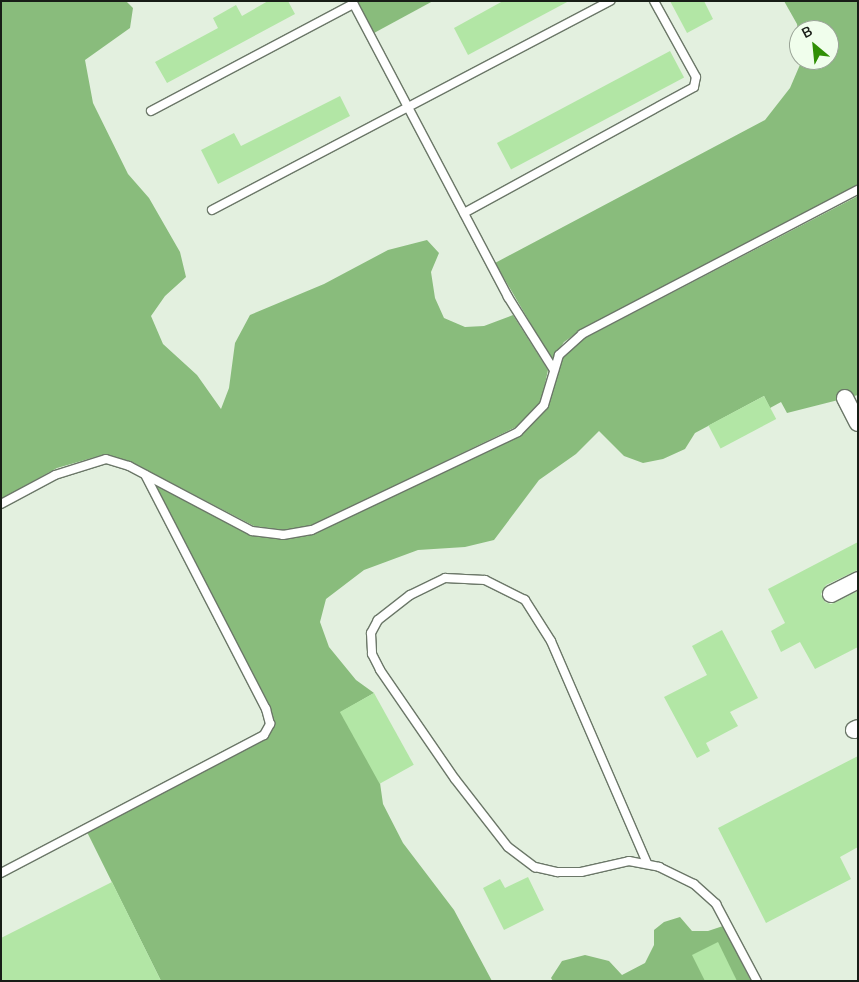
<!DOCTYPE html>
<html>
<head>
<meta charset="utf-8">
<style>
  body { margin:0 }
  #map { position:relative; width:859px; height:982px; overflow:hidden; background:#e3f0df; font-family:"Nunito Sans",sans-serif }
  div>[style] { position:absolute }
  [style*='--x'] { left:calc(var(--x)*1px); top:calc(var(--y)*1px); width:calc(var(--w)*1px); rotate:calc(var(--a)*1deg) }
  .forest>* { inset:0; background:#89bc7c }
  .building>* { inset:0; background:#b2e6a5; transform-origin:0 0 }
  .roads { filter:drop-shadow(1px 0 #6b7768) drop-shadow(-1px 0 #6b7768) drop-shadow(0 1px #6b7768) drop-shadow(0 -1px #6b7768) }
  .service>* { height:8px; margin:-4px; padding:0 4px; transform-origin:4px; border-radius:4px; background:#fff }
  .minor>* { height:16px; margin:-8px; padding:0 8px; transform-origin:8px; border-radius:8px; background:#fff }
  span { translate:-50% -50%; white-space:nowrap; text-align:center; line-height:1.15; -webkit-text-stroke:4px #f0feec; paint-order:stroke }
  .frame { position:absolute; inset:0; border:2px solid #181d17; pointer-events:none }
  .north { position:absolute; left:789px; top:20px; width:50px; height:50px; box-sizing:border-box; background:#f0feec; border:1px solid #9aa497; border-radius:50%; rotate:332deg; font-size:14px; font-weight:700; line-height:20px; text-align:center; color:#181d17 }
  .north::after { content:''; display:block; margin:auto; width:18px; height:22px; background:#308f05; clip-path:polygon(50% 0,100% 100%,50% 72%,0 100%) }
</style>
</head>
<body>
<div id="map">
  <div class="forest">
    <div style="clip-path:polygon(1px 1px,126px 1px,133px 8px,130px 28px,85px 60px,93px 103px,128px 174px,149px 198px,180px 252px,186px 277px,165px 296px,151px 316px,163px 344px,197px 375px,221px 409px,229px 388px,235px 343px,250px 315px,324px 284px,388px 250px,427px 240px,439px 253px,431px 272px,435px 298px,444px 318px,465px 327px,484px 326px,513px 315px,548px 370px,541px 403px,516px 427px,311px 526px,284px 530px,254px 526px,131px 462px,106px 454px,57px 468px,1px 499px)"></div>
    <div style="clip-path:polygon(357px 1px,433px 1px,374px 33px)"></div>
    <div style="clip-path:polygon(784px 1px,858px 1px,858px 185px,581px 330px,564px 342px,552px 360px,495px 263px,765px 120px,790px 88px,802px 60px,829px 60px,829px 30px,799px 30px,799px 37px,797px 24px)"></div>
    <div style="clip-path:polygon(858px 196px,858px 395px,787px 413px,781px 402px,770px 408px,764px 396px,695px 433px,685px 449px,663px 459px,643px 463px,624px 456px,599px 431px,576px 454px,539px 480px,494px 540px,465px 547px,418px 550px,364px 570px,326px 599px,320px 622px,329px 647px,356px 680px,374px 693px,341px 712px,380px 783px,383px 804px,403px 843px,454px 910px,492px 981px,161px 981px,87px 832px,267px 738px,274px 725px,270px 706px,155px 485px,250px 535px,283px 539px,313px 534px,522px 434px,548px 408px,562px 358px,585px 338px)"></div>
    <div style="clip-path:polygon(680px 917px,692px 931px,708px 931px,723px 926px,751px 981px,553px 981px,551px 978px,562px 961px,585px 955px,609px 961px,622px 975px,645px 963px,654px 945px,654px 930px,664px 922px)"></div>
  </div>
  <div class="building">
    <div style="clip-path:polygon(268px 1px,288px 1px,295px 14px,167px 83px,155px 62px,218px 28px,213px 18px,236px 5px,242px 16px)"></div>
    <div style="clip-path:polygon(503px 1px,569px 1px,468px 55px,454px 28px)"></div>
    <div style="clip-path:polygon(670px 1px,704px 1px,713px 19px,687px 33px)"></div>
    <div style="left:670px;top:51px;width:30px;height:196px;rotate:62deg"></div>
    <div style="clip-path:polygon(340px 96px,350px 116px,218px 184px,201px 150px,234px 133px,241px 146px)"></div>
    <div style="left:764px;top:396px;width:26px;height:63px;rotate:62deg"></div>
    <div style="clip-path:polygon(858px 542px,858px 570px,826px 585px,821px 594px,825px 602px,831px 604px,858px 591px,858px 647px,815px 669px,800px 642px,781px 652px,771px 631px,785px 623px,768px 589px)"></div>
    <div style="clip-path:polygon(722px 630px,758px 698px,730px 712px,738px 726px,706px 743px,710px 751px,697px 758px,664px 697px,707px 675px,692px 646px)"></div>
    <div style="left:374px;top:693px;width:82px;height:39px;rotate:61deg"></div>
    <div style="clip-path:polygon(858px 756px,858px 847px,840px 857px,851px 879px,766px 923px,718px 828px)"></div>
    <div style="clip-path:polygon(528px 877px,544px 910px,504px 930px,483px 888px,500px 879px,505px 888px)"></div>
    <div style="clip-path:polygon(112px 882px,161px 981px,1px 981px,1px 938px)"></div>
    <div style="clip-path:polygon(718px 942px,737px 981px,705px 981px,692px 955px)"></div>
  </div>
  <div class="roads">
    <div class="service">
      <div style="--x:352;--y:1;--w:335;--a:62.2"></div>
      <div style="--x:508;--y:297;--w:86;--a:57.8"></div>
      <div style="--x:151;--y:111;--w:229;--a:-27.9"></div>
      <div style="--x:212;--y:210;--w:450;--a:-27.7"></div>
      <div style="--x:464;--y:213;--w:262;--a:-28.7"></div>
      <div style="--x:694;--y:87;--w:10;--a:-79"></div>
      <div style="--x:696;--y:77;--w:87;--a:-118.9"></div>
      <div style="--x:1;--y:504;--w:61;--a:-28.2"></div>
      <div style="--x:55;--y:475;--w:53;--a:-17.4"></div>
      <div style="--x:106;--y:459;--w:24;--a:17"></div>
      <div style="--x:129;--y:466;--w:139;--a:27.9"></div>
      <div style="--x:252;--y:531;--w:31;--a:7"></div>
      <div style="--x:283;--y:535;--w:29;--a:-10"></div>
      <div style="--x:312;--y:530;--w:228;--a:-25.4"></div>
      <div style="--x:518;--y:432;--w:37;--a:-46"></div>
      <div style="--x:544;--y:405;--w:52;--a:-73.3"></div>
      <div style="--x:559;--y:355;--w:31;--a:-42"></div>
      <div style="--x:582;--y:334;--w:311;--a:-27.6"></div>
      <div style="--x:647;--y:863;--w:242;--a:-113.4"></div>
      <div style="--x:551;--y:641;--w:49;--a:-122.4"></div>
      <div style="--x:525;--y:600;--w:45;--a:-153.4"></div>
      <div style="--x:485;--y:580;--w:40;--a:-177.1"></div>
      <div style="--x:445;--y:578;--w:39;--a:154"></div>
      <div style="--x:410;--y:595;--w:41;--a:142"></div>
      <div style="--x:378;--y:620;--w:15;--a:118"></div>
      <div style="--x:371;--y:633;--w:21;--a:87"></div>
      <div style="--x:372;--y:654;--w:18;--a:63"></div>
      <div style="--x:380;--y:670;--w:132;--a:55.5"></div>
      <div style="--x:455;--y:779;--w:86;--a:52.1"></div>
      <div style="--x:508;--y:847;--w:34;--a:37"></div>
      <div style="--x:535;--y:867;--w:23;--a:13"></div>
      <div style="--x:557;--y:872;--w:24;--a:0"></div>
      <div style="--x:581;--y:872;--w:49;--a:-12.9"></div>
      <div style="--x:629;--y:861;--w:31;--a:11"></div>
      <div style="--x:659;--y:867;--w:39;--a:26"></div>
      <div style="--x:694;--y:884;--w:30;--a:42"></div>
      <div style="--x:716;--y:904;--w:87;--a:62"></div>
      <div style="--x:1;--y:873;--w:297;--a:-27.7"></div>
      <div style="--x:264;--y:735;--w:13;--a:-61"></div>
      <div style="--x:270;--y:724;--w:16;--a:-105"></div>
      <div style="--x:266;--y:709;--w:263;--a:-117.3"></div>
    </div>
    <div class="minor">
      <div style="--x:845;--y:398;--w:28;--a:63"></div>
      <div style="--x:831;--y:594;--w:30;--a:-27"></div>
      <div style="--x:854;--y:730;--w:4;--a:-27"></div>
    </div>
  </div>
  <div class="frame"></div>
  <div class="north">B</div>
</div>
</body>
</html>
